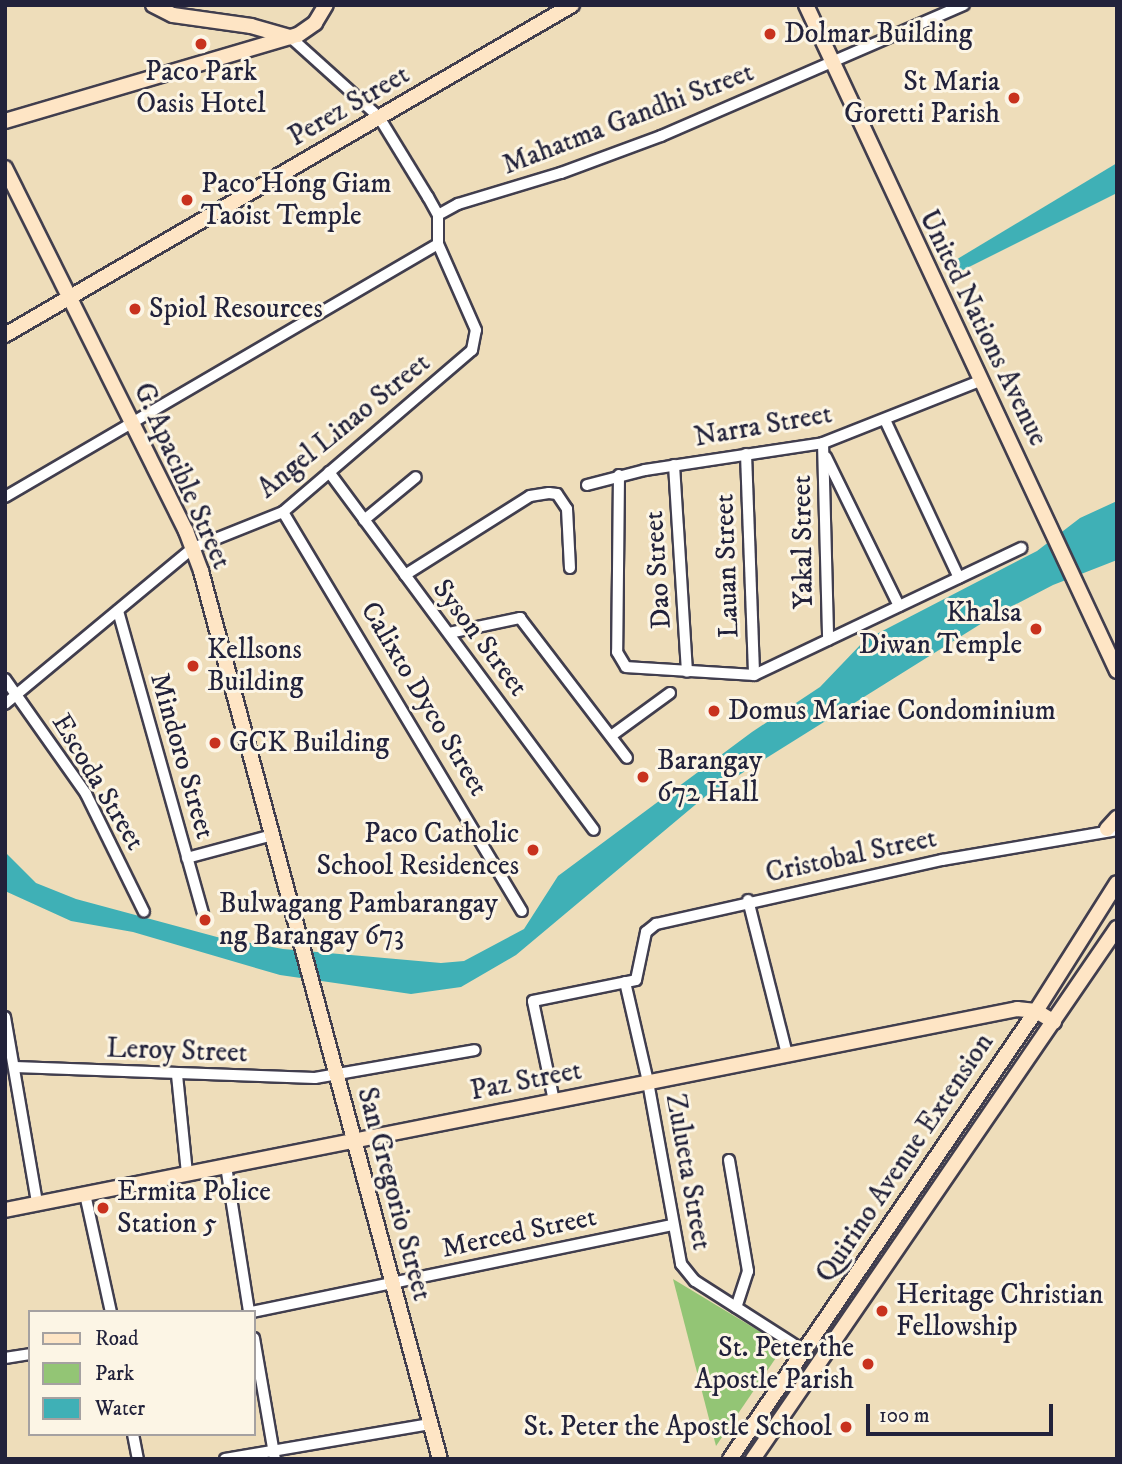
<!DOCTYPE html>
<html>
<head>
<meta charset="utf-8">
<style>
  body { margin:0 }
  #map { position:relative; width:1122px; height:1464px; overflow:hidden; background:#eeddba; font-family:"IM FELL DW Pica",serif }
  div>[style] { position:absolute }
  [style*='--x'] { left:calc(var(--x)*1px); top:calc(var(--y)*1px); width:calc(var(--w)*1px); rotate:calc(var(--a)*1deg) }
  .green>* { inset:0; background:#93c575 }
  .water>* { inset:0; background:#3fb0b6 }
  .roads { filter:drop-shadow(2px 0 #413e4e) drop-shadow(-2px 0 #413e4e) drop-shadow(0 2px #413e4e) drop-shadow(0 -2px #413e4e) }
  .street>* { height:10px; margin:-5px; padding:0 5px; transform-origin:5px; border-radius:5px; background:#fff }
  .secondary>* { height:14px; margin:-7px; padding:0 7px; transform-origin:7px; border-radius:7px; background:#fee5c5 }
  .dots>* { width:19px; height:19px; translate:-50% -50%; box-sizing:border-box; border:4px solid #fcf5e5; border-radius:50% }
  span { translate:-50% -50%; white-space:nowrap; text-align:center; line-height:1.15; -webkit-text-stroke:6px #fcf5e5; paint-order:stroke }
  .poi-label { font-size:28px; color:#22223b }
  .left { translate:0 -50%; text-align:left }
  .right { translate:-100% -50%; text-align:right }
  .street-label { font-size:28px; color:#22223b }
  .frame { position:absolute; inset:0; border:7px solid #22223b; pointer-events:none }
  .legend { position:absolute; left:28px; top:1310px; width:228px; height:126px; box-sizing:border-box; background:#fcf5e5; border:2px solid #a5a1a1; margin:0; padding:9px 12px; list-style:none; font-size:21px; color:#22223b }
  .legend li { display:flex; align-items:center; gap:14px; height:35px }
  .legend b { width:35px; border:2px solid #a5a1a1 }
  .scale { position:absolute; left:866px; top:1404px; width:187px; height:32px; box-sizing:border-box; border:4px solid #22223b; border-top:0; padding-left:9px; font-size:21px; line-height:24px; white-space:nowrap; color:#22223b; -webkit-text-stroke:5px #fcf5e5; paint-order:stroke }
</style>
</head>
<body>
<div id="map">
  <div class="green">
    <div style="clip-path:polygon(673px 1279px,784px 1346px,716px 1446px)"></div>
  </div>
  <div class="water">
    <div style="clip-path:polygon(1117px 163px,1117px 193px,949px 277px,944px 267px)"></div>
    <div style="clip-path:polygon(1117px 501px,1117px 560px,1053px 585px,995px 615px,707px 795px,516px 955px,461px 987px,411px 994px,280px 975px,133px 932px,71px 921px,5px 891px,5px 852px,36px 883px,76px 899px,217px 937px,283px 949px,441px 963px,464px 961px,524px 929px,558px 876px,752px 732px,820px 687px,865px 640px,1037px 551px,1080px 518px)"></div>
  </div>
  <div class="roads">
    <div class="street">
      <div style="--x:438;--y:215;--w:23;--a:-29"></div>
      <div style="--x:458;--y:204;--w:108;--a:-16.8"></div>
      <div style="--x:561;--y:173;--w:107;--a:-20.3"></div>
      <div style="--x:661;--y:136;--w:330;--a:-23.4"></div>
      <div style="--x:885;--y:420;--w:174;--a:64.9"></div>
      <div style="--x:823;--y:443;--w:197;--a:88.5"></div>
      <div style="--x:746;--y:454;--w:221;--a:87.9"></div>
      <div style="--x:826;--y:457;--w:166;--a:63.9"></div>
      <div style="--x:674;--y:465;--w:207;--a:86.4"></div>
      <div style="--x:329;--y:472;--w:445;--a:53.5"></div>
      <div style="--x:619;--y:475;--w:177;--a:90.6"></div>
      <div style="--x:617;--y:652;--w:17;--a:59"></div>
      <div style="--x:626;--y:667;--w:128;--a:3.6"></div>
      <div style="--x:754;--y:675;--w:296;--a:-25.4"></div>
      <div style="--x:587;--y:485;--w:60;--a:-14.5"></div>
      <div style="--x:645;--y:470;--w:180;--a:-8.6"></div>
      <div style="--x:823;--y:443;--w:171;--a:-21.6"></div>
      <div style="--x:5;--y:497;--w:501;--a:-30.3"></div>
      <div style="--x:283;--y:512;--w:465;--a:59.1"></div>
      <div style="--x:364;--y:520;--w:67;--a:-39.6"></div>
      <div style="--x:405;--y:575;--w:148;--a:-32.3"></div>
      <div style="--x:530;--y:496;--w:19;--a:-9"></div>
      <div style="--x:549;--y:493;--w:8;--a:7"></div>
      <div style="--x:557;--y:494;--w:18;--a:56"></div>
      <div style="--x:567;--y:509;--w:59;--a:87.1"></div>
      <div style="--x:118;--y:611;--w:314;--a:74.3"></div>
      <div style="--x:449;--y:633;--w:73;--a:-11.9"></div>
      <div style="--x:520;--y:618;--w:176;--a:52.6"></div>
      <div style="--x:5;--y:679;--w:141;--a:54.8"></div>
      <div style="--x:86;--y:794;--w:131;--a:63.8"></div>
      <div style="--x:5;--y:704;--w:244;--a:-39.7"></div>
      <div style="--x:193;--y:548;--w:97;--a:-21.8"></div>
      <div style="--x:283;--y:512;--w:249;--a:-40.6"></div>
      <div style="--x:472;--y:350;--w:20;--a:-79"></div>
      <div style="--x:476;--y:330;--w:94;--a:-113.8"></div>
      <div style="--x:438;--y:244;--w:29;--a:-90"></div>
      <div style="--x:438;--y:215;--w:21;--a:-119"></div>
      <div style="--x:428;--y:197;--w:94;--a:-121.5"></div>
      <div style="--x:379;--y:117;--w:120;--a:-138"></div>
      <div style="--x:611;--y:736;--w:73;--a:-36.1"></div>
      <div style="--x:187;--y:858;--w:89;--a:-15"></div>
      <div style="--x:748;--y:900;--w:159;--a:75.8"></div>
      <div style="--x:625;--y:982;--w:103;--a:77"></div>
      <div style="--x:648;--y:1082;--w:185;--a:79.7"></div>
      <div style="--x:681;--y:1264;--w:22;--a:51"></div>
      <div style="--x:695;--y:1281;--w:128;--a:32.6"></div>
      <div style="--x:5;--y:1017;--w:189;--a:80.2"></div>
      <div style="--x:15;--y:1067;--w:300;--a:2.1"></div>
      <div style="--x:315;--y:1078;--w:162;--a:-9.9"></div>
      <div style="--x:177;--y:1075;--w:100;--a:84.2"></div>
      <div style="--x:554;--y:1101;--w:102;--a:-101.9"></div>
      <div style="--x:533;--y:1001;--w:105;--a:-11.5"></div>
      <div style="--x:636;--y:980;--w:49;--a:-78.2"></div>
      <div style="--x:646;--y:932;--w:13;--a:-39"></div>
      <div style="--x:656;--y:924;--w:293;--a:-12.6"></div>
      <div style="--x:942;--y:860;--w:178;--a:-9.7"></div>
      <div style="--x:729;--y:1160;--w:113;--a:80.3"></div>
      <div style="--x:748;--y:1271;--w:38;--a:108"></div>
      <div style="--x:226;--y:1166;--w:148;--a:81"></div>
      <div style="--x:85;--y:1194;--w:121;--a:77.6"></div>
      <div style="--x:252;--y:1312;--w:429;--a:-11.7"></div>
      <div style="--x:254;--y:1338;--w:123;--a:80.2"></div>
      <div style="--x:5;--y:1358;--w:25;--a:-9"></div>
      <div style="--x:133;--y:1434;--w:25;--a:79"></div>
      <div style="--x:225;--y:1459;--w:208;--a:-9.7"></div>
    </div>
    <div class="secondary">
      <div style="--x:153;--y:5;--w:22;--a:27"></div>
      <div style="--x:173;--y:15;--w:79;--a:8"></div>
      <div style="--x:251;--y:26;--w:41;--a:15.8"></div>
      <div style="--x:806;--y:5;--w:735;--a:64.97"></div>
      <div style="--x:5;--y:121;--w:305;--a:-16.4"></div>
      <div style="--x:298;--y:35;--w:21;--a:-35"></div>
      <div style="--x:315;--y:23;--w:21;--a:-59"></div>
      <div style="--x:5;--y:168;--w:406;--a:63.5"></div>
      <div style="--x:186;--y:531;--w:43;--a:69.4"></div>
      <div style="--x:201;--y:571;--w:920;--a:74.94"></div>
      <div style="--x:5;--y:335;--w:656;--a:-30.2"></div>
      <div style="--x:1107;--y:829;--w:15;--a:-48"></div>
      <div style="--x:5;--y:1210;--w:1032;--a:-11.23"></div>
      <div style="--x:1017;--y:1009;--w:19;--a:6"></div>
      <div style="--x:1036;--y:1011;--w:21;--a:31"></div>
      <div style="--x:730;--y:1459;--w:543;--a:-55.67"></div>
      <div style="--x:1036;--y:1011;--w:151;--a:-57.7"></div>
      <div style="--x:753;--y:1459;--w:644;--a:-55.57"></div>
    </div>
  </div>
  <div class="dots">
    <div style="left:770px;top:34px;background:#c8321e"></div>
    <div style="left:201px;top:44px;background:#c8321e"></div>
    <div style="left:1014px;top:98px;background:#c8321e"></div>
    <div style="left:187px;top:200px;background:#c8321e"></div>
    <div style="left:135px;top:309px;background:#c8321e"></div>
    <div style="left:1036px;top:629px;background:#c8321e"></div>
    <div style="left:193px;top:666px;background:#c8321e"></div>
    <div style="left:714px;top:711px;background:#c8321e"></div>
    <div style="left:215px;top:743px;background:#c8321e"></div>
    <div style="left:643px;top:777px;background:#c8321e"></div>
    <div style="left:533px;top:850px;background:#c8321e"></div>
    <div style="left:205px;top:920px;background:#c8321e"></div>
    <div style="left:103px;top:1208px;background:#c8321e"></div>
    <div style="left:882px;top:1311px;background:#c8321e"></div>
    <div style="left:868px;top:1364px;background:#c8321e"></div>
    <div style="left:846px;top:1427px;background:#c8321e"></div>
  </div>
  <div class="poi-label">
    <span class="left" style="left:784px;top:34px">Dolmar Building</span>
    <span style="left:201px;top:88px">Paco Park<br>Oasis Hotel</span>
    <span class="right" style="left:1000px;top:98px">St Maria<br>Goretti Parish</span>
    <span class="left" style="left:201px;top:200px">Paco Hong Giam<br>Taoist Temple</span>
    <span class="left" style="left:149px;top:309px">Spiol Resources</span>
    <span class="right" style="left:1022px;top:629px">Khalsa<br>Diwan Temple</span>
    <span class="left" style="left:207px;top:666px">Kellsons<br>Building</span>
    <span class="left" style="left:728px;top:711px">Domus Mariae Condominium</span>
    <span class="left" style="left:229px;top:743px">GCK Building</span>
    <span class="left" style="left:657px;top:777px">Barangay<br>672 Hall</span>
    <span class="right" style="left:519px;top:850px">Paco Catholic<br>School Residences</span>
    <span class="left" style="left:219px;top:920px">Bulwagang Pambarangay<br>ng Barangay 673</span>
    <span class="left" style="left:117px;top:1208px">Ermita Police<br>Station 5</span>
    <span class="left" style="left:896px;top:1311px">Heritage Christian<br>Fellowship</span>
    <span class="right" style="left:854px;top:1364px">St. Peter the<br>Apostle Parish</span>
    <span class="right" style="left:832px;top:1427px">St. Peter the Apostle School</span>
  </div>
  <div class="street-label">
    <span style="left:349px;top:106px;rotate:-30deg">Perez Street</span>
    <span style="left:628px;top:119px;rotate:-21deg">Mahatma Gandhi Street</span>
    <span style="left:983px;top:328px;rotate:64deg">United Nations Avenue</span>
    <span style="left:344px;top:426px;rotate:-39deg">Angel Linao Street</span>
    <span style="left:763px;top:426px;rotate:-10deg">Narra Street</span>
    <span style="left:182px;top:476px;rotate:66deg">G. Apacible Street</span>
    <span style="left:803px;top:542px;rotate:-91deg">Yakal Street</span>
    <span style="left:727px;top:566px;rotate:-92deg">Lauan Street</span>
    <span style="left:658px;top:570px;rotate:-94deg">Dao Street</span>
    <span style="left:480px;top:638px;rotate:53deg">Syson Street</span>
    <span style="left:424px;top:699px;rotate:59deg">Calixto Dyco Street</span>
    <span style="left:182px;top:756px;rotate:74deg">Mindoro Street</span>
    <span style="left:98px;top:782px;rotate:59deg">Escoda Street</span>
    <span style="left:851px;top:856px;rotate:-12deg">Cristobal Street</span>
    <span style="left:177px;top:1051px;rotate:2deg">Leroy Street</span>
    <span style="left:526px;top:1081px;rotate:-11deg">Paz Street</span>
    <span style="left:905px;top:1158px;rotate:-56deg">Quirino Avenue Extension</span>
    <span style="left:688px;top:1172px;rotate:80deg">Zulueta Street</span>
    <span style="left:394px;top:1194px;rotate:75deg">San Gregorio Street</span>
    <span style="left:519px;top:1233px;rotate:-12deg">Merced Street</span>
  </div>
  <div class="frame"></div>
  <ul class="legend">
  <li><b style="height:9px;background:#fee5c5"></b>Road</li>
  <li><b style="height:19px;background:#93c575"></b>Park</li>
  <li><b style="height:19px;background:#3fb0b6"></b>Water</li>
  </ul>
  <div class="scale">100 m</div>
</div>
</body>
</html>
